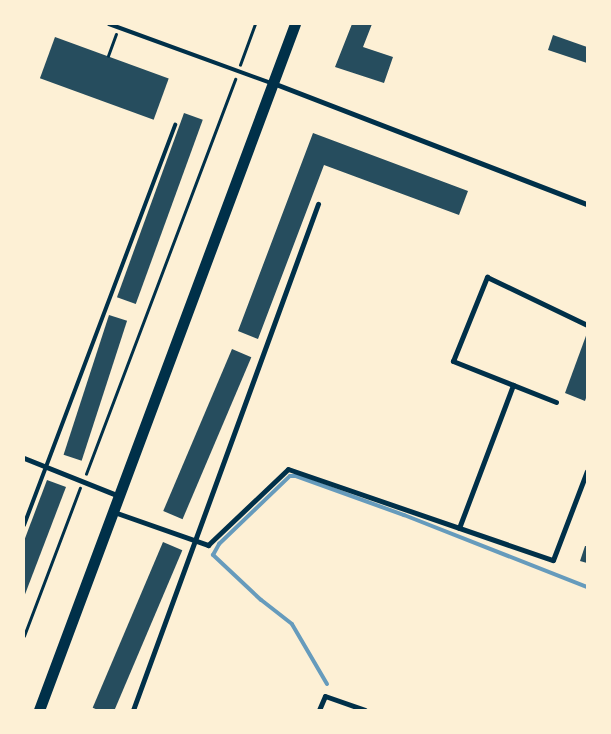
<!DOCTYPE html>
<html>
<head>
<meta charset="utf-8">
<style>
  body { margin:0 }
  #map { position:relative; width:611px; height:734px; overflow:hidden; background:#fdf0d5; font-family:"Nunito Sans",sans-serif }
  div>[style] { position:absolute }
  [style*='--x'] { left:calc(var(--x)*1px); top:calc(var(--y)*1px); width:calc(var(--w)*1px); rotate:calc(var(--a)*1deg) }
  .stream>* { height:4px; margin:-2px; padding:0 2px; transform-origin:2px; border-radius:2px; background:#669bbc }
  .building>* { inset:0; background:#264d5e; transform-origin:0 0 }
  .path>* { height:2.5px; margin:-1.25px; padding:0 1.25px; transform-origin:1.25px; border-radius:1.25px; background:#003049 }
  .service>* { height:4px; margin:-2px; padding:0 2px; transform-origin:2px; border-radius:2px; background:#003049 }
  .minor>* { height:5px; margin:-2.5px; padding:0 2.5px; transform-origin:2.5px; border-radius:2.5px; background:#003049 }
  .trunk>* { height:11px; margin:-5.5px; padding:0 5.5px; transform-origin:5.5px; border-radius:5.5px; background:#003049 }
  span { translate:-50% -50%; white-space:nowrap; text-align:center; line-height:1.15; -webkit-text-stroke:4px #fdf0d5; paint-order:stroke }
  .frame { position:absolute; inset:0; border:25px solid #fdf0d5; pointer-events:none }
</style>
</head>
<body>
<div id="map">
  <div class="stream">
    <div style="--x:327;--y:684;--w:69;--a:-120.3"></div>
    <div style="--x:292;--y:624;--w:39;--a:-142"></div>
    <div style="--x:261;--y:600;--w:66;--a:-136.8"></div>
    <div style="--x:213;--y:555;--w:13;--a:-61"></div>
    <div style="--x:219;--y:544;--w:98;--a:-43.8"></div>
    <div style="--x:290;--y:476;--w:6;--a:0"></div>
    <div style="--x:296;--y:476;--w:115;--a:19.9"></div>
    <div style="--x:404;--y:515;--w:197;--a:21.5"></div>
  </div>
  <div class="building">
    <div style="clip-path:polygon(352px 24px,372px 24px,363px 47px,393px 57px,384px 83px,335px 67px)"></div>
    <div style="clip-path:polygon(553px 35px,587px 47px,587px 63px,548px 50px)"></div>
    <div style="left:55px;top:37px;width:121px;height:44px;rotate:20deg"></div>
    <div style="left:184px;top:113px;width:20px;height:196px;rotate:20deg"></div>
    <div style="clip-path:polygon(313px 133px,468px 191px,459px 215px,324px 165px,258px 339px,238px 331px)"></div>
    <div style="left:109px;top:315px;width:19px;height:147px;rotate:18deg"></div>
    <div style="clip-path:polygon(587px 333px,587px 395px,585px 401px,565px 393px)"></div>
    <div style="left:232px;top:349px;width:21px;height:176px;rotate:23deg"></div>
    <div style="clip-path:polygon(47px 480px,66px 487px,24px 597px,24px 541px)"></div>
    <div style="left:163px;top:542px;width:21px;height:180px;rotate:23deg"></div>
    <div style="clip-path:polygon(585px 546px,587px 546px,587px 563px,580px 561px)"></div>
  </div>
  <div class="path">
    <div style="--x:108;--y:56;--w:23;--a:-70"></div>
    <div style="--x:240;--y:65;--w:44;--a:-69.9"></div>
    <div style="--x:86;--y:474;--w:422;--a:-69.3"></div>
    <div style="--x:24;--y:636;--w:158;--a:-69.3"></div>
  </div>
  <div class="service">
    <div style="--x:109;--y:24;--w:172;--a:20"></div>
    <div style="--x:24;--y:525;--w:428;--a:-69.3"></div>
  </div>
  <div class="minor">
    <div style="--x:273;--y:83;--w:337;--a:21.1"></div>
    <div style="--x:556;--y:402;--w:111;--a:-158.3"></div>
    <div style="--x:453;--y:361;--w:91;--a:-68"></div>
    <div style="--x:487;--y:277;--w:111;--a:25.6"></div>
    <div style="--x:24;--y:458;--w:102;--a:21.8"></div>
    <div style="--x:114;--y:512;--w:100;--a:19.3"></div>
    <div style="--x:208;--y:545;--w:110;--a:-43.5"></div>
    <div style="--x:288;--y:469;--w:280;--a:19"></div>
    <div style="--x:553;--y:560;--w:95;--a:-69.1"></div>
    <div style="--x:459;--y:528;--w:153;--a:-69.3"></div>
    <div style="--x:133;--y:710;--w:539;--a:-69.92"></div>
    <div style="--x:319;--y:710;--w:15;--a:-67"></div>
    <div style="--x:325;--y:696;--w:42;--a:19.3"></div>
  </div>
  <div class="trunk">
    <div style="--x:39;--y:710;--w:732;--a:-69.54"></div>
  </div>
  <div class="frame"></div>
</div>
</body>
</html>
